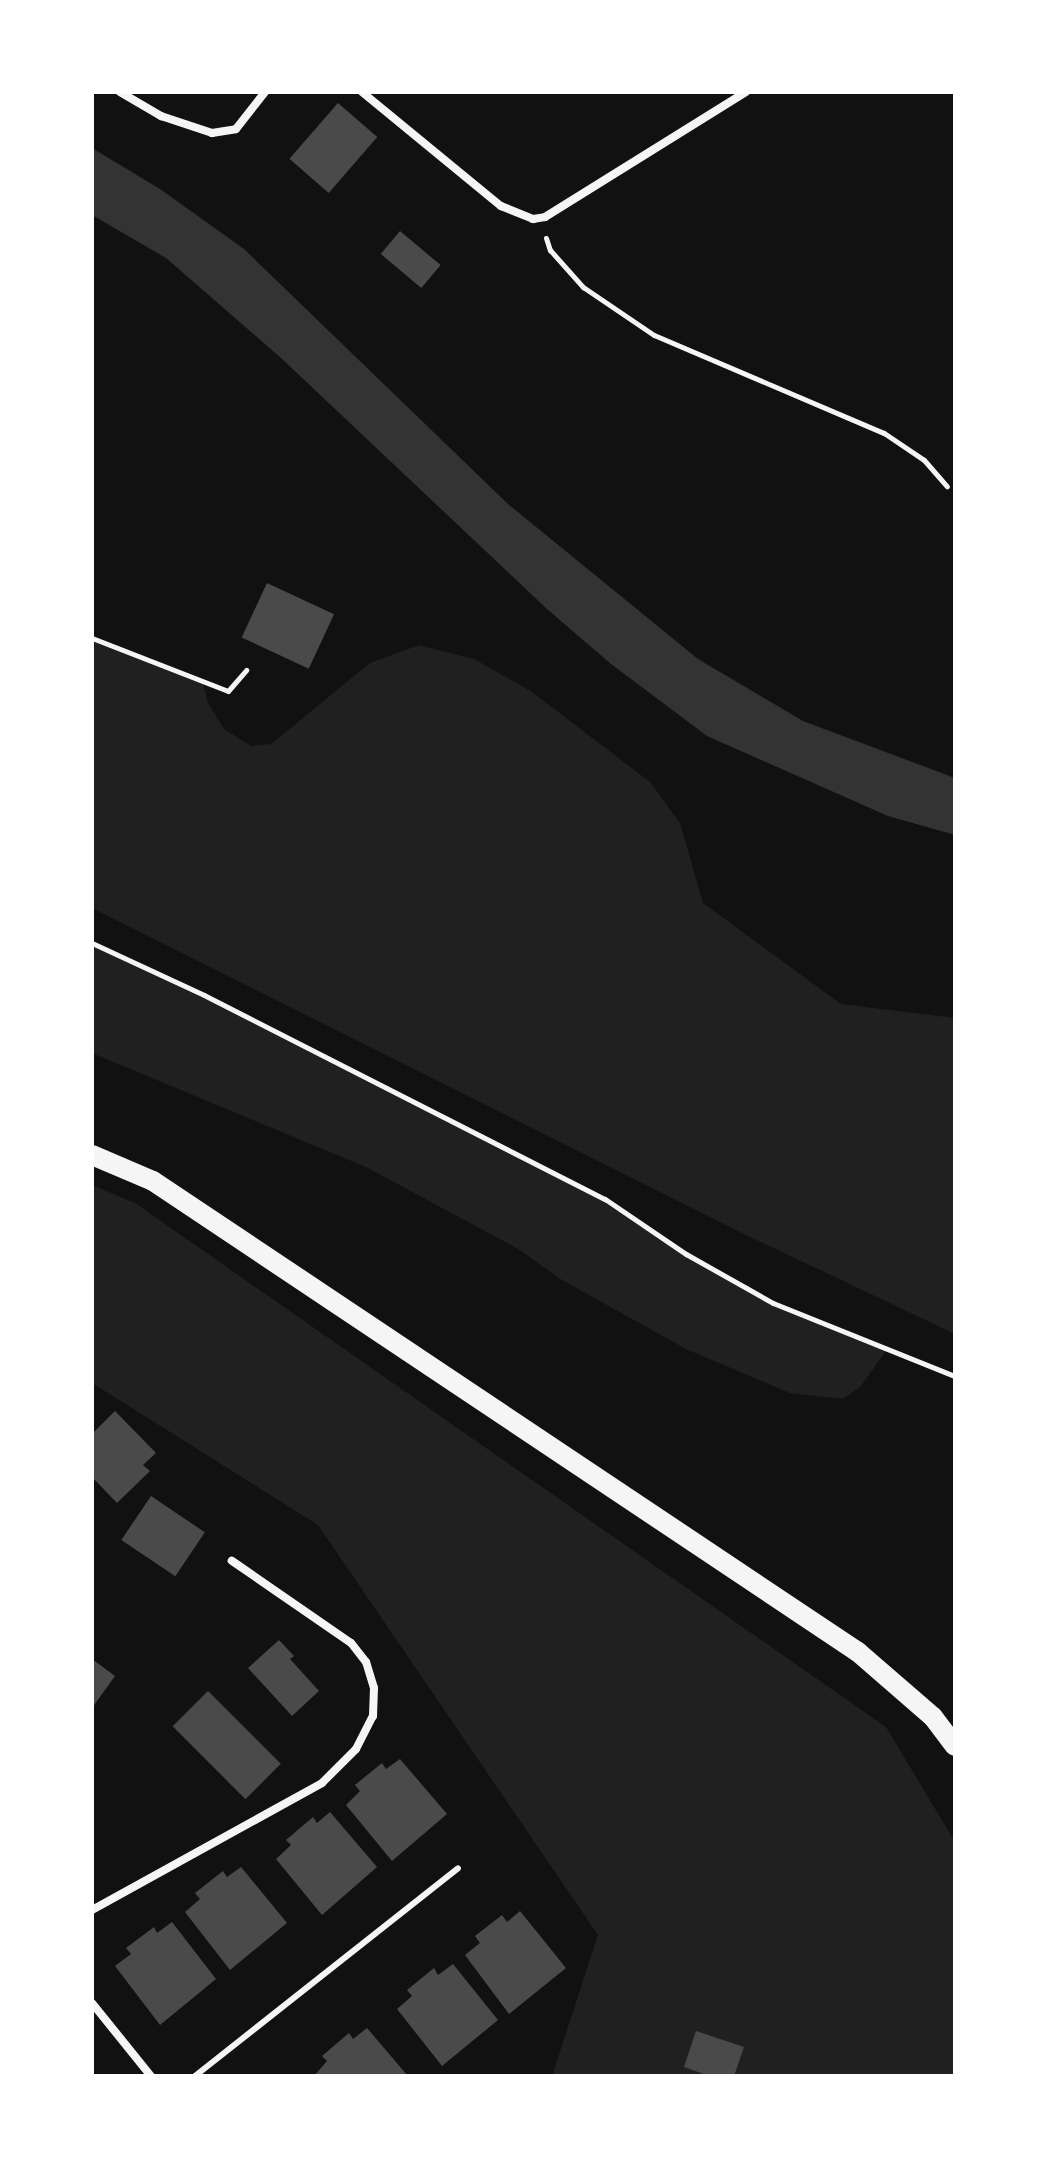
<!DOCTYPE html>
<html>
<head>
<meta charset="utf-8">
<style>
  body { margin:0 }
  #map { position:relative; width:1047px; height:2168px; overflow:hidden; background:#111; font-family:Helvetica,sans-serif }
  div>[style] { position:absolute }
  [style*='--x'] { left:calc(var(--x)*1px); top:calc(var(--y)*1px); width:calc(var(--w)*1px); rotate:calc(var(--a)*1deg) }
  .green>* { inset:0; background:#202020 }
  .water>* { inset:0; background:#333 }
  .building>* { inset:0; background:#4a4a4a; transform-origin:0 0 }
  .path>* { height:5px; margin:-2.5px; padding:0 2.5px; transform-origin:2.5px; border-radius:2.5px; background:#f5f5f5 }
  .service>* { height:6px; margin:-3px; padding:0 3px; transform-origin:3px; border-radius:3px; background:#f5f5f5 }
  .minor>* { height:8px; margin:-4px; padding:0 4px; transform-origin:4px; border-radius:4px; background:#f5f5f5 }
  .primary>* { height:20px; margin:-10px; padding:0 10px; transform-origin:10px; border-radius:10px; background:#f5f5f5 }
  span { translate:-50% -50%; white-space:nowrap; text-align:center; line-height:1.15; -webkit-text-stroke:6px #fff; paint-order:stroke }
  .frame { position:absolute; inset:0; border:94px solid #fff; pointer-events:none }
</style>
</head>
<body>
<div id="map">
  <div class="green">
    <div style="clip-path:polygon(92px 638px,203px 681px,207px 701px,224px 729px,251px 746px,271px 744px,370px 663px,419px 645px,474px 659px,532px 692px,650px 782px,680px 823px,703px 903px,841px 1004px,955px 1018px,955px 1334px,740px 1232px,92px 908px)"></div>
    <div style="clip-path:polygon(92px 943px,204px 995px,604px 1199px,686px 1254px,773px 1303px,888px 1348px,861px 1386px,843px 1399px,790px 1393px,686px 1349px,562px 1280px,520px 1250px,366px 1167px,92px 1053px)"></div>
    <div style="clip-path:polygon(92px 1185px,135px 1203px,886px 1727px,955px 1842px,955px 2076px,552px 2076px,598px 1935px,318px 1525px,92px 1383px)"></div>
  </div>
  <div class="water">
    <div style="clip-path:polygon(92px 148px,160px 189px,244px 249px,508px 504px,698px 659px,803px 721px,955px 778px,955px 835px,888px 816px,707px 736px,611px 664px,547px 609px,281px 358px,166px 258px,92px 215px)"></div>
  </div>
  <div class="building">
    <div style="left:338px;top:103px;width:52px;height:74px;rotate:41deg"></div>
    <div style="left:400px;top:231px;width:53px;height:30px;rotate:40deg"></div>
    <div style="left:267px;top:583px;width:74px;height:60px;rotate:25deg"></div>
    <div style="clip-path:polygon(115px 1411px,156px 1453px,143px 1465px,150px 1471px,117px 1503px,92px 1477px,92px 1434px)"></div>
    <div style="left:151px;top:1496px;width:65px;height:53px;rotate:34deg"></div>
    <div style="clip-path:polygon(279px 1640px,294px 1656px,290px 1659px,319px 1691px,292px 1716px,248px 1668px)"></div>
    <div style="clip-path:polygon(92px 1659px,115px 1676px,92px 1708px)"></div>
    <div style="left:208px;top:1691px;width:103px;height:50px;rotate:45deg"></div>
    <div style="clip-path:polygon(400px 1759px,447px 1814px,392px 1861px,346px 1805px,360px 1791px,355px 1785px,382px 1763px,386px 1769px)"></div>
    <div style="clip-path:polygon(330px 1812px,377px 1867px,322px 1915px,276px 1859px,291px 1845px,286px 1840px,313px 1817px,317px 1823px)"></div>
    <div style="clip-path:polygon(241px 1867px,287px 1923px,230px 1970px,185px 1912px,200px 1899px,195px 1893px,223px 1871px,227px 1877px)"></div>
    <div style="clip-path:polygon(520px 1911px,566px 1968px,509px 2014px,465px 1955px,480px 1943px,475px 1936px,502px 1915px,507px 1922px)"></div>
    <div style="clip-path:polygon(172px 1922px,216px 1979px,160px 2025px,115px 1966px,131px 1954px,126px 1948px,154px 1927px,157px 1933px)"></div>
    <div style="clip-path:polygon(453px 1964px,498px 2020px,442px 2066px,397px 2009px,412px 1996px,407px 1990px,434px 1968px,438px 1975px)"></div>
    <div style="clip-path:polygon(367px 2028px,408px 2076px,314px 2076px,327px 2061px,322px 2056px,349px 2033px,353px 2039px)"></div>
    <div style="clip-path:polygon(696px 2031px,744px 2047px,734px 2076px,709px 2076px,684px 2067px)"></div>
  </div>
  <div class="path">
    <div style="--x:546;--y:238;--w:13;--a:72"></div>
    <div style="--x:550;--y:250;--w:50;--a:48.3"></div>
    <div style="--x:583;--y:287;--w:86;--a:34.1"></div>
    <div style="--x:654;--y:335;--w:250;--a:23.1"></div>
    <div style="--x:884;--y:433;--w:48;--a:34"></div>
    <div style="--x:924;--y:460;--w:35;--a:49"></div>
    <div style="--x:92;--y:638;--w:146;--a:21.3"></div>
    <div style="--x:228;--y:691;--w:28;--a:-49"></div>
    <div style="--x:92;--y:943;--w:123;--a:24.9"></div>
    <div style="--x:204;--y:995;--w:450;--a:27"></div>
    <div style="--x:605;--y:1199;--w:98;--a:34.2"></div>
    <div style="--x:686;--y:1254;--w:100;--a:29.4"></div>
    <div style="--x:773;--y:1303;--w:196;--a:21.9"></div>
  </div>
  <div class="service">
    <div style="--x:195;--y:2076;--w:335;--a:-38.3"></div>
  </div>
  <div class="minor">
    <div style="--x:120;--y:92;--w:48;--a:30.3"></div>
    <div style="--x:161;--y:116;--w:54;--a:18.4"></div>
    <div style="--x:212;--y:133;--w:24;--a:-9"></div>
    <div style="--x:236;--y:129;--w:47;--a:-51.9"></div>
    <div style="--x:362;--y:92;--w:180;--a:39.4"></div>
    <div style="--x:501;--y:206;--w:35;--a:22"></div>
    <div style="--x:533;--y:219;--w:12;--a:-9"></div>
    <div style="--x:545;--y:217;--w:237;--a:-31.9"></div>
    <div style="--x:92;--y:1910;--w:263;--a:-28.9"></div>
    <div style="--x:322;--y:1783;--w:48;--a:-45"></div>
    <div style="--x:356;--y:1749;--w:37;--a:-63"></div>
    <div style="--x:373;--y:1716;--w:28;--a:-88"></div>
    <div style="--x:374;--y:1688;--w:27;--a:-107"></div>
    <div style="--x:366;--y:1662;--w:24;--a:-128"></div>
    <div style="--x:351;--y:1643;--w:145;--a:-145.4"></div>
    <div style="--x:92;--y:2003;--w:94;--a:51.1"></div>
  </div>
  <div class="primary">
    <div style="--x:92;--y:1155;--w:66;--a:23.1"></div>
    <div style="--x:153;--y:1181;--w:848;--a:33.75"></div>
    <div style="--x:858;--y:1652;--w:99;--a:40.9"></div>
    <div style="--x:933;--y:1717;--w:36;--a:53"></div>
  </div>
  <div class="frame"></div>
</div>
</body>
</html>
